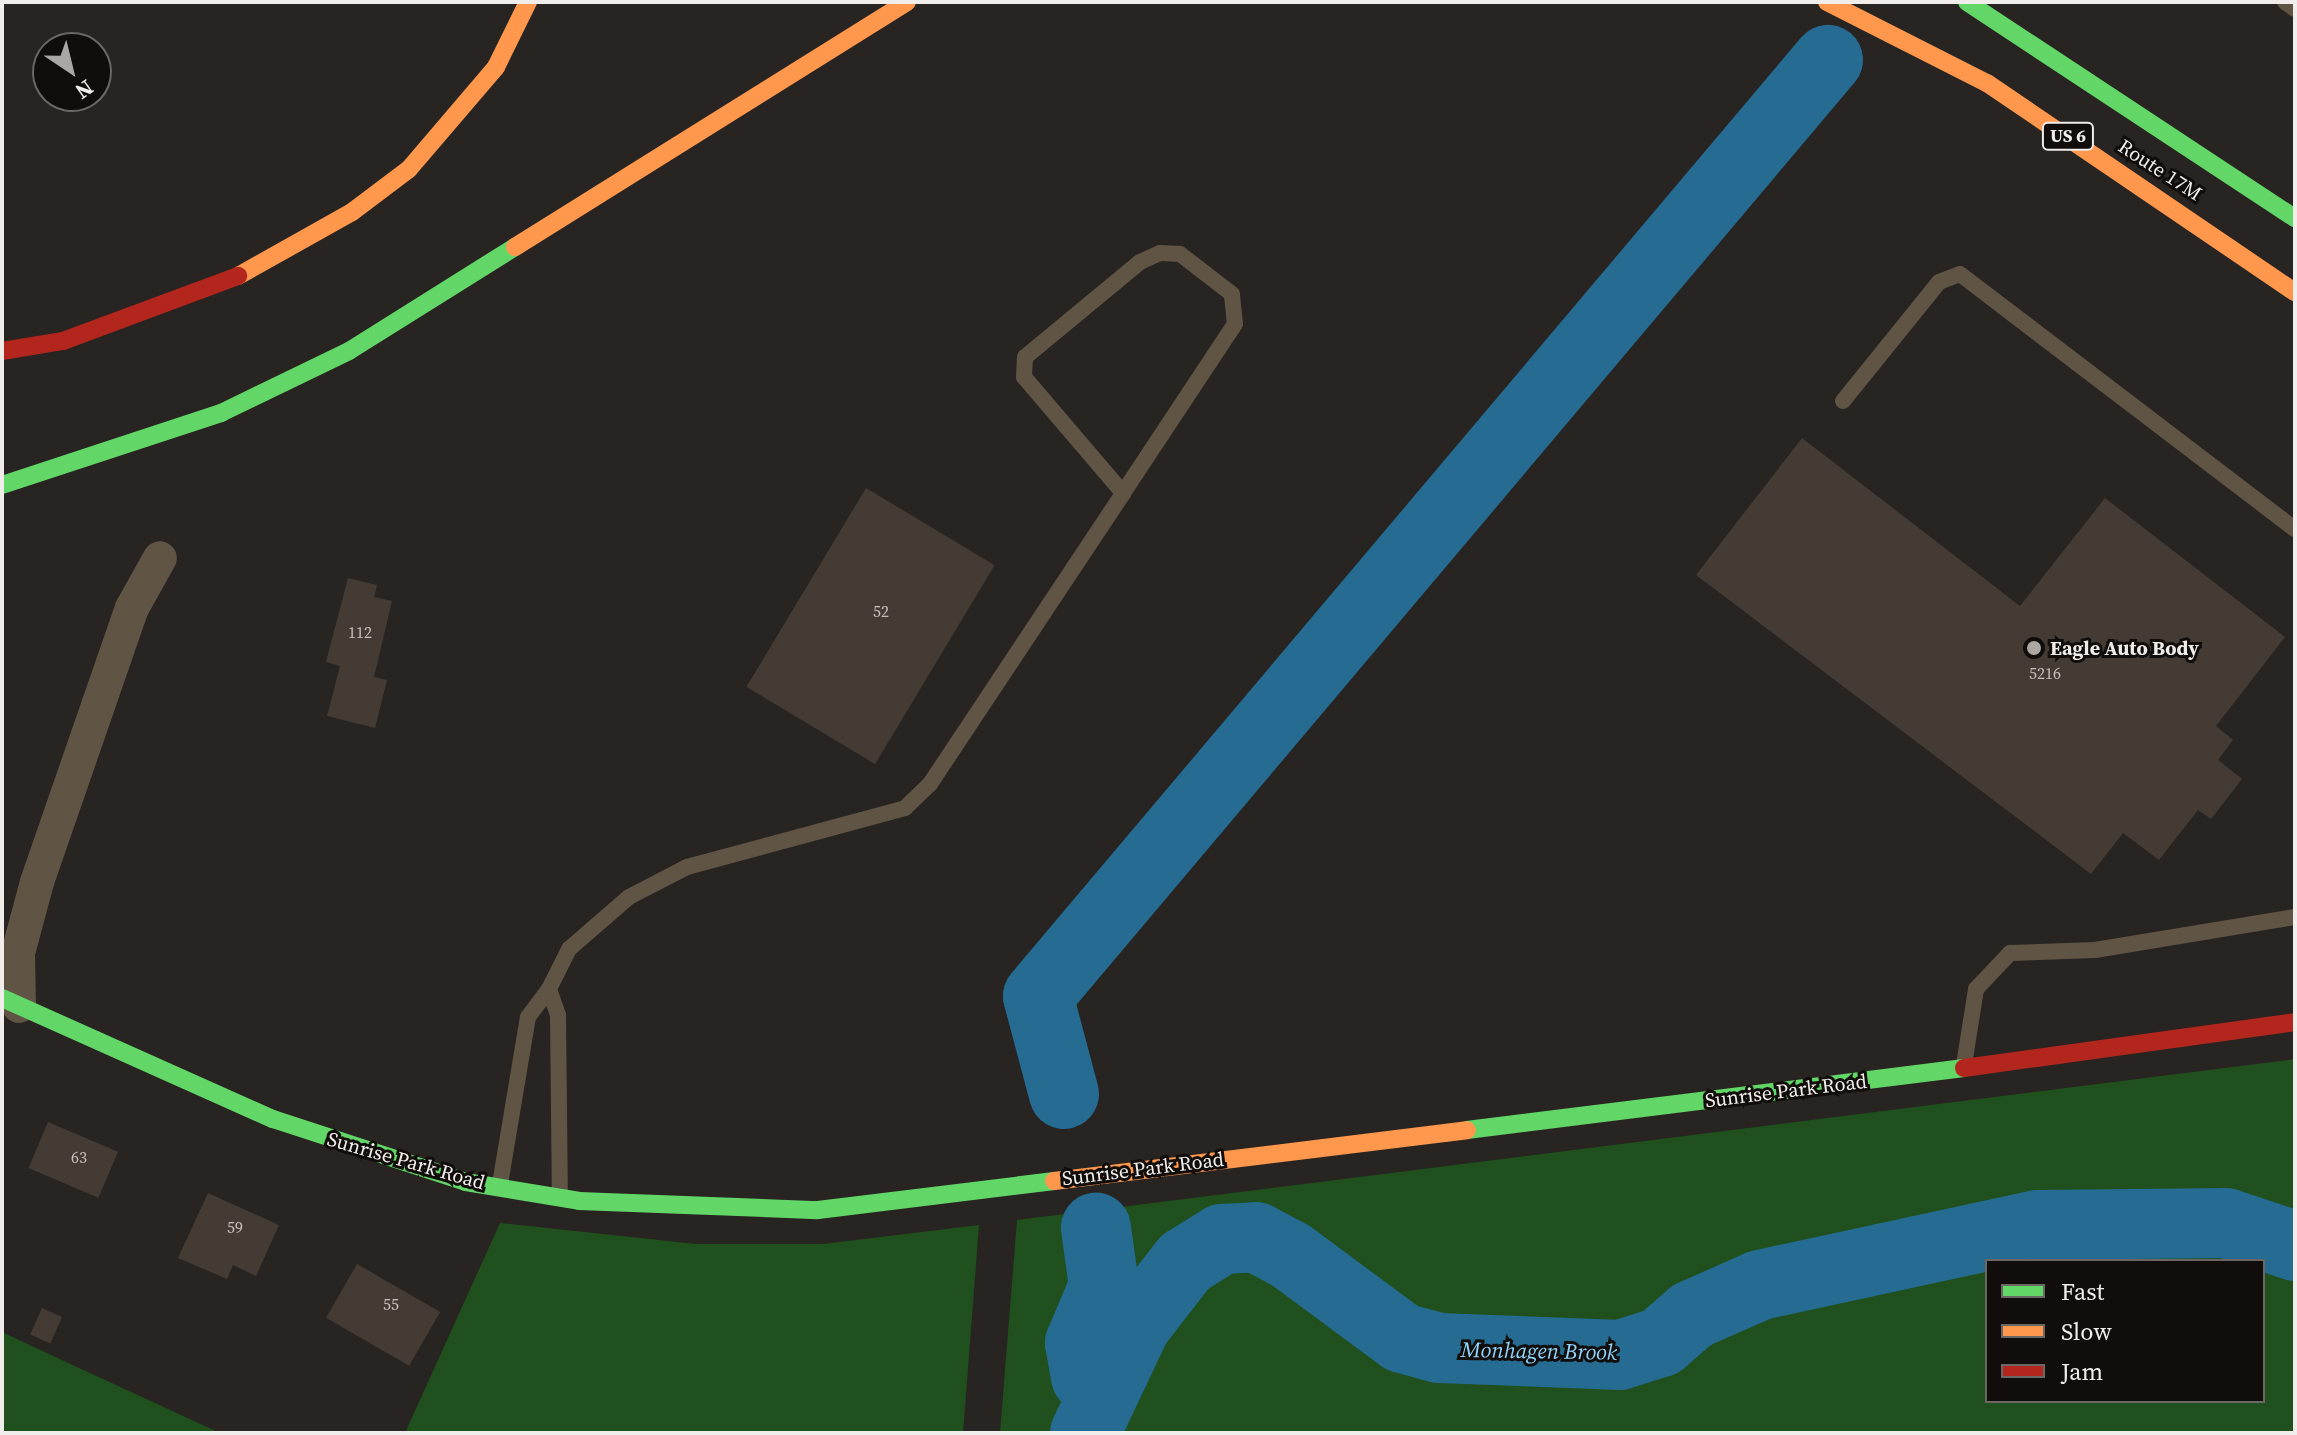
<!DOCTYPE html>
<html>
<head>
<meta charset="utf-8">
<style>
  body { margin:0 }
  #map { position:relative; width:2297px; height:1435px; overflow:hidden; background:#272421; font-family:"Source Serif 4",serif }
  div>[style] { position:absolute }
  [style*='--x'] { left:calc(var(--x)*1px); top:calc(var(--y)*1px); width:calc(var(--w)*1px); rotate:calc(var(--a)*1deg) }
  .green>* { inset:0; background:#20501e }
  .river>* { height:70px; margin:-35px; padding:0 35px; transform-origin:35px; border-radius:35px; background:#266b91 }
  .building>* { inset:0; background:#443c34; transform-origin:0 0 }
  .lane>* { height:16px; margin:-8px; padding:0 8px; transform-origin:8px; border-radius:8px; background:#605445 }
  .street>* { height:34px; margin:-17px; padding:0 17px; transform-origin:17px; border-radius:17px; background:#605445 }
  .fast>* { height:18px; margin:-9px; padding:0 9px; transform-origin:9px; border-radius:9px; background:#63d668 }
  .slow>* { height:18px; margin:-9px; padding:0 9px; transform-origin:9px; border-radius:9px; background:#ff974d }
  .jam>* { height:18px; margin:-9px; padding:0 9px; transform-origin:9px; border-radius:9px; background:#b3261e }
  .dots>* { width:22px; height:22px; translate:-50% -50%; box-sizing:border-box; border:4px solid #100d0b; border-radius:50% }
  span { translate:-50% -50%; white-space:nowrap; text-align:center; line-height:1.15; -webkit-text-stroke:6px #100d0b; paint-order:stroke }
  .number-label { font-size:16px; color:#c6c1bc }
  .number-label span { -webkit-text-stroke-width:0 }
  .shield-label span { padding:2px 6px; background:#100d0b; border:2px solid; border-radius:6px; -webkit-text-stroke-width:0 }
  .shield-label { font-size:18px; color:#f1edea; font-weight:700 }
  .street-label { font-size:20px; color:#f1edea }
  .poi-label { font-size:20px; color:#f1edea; font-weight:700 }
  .left { translate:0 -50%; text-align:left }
  .water-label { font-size:22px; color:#8fd3fe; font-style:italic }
  .frame { position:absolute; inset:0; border:4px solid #f1edea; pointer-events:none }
  .legend { position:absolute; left:1985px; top:1259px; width:280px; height:144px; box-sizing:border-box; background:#100d0b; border:2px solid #6a6764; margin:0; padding:10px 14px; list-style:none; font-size:24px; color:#f1edea }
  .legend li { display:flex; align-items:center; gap:16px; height:40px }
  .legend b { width:40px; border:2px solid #6a6764 }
  .north { position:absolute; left:32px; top:32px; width:80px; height:80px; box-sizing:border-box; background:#100d0b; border:2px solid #6a6764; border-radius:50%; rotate:145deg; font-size:22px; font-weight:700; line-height:32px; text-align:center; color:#f1edea }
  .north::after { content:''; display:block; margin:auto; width:28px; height:36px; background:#aaa7a4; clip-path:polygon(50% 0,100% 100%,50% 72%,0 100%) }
</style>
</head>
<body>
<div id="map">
  <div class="green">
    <div style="clip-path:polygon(evenodd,2295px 1059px,2295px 1433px,1000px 1433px,1017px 1220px,2295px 1059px,1987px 1261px,2263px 1261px,2263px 1401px,1987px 1401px,1987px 1261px)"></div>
    <div style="clip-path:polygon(500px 1223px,696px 1244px,823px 1244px,979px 1225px,963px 1433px,405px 1433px)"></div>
    <div style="clip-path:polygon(2px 1332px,64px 1361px,220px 1433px,2px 1433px)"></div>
  </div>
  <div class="river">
    <div style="--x:1064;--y:1094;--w:101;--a:-104.9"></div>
    <div style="--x:1038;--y:996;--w:1225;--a:-49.84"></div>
    <div style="--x:1086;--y:1377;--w:35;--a:-100"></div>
    <div style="--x:1080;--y:1343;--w:62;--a:-67.2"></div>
    <div style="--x:1104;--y:1286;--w:59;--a:-97.9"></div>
    <div style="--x:1085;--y:1433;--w:119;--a:-64.7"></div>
    <div style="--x:1136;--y:1325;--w:80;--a:-52.1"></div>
    <div style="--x:1185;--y:1262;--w:44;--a:-31.9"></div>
    <div style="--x:1222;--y:1239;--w:34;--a:-3"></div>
    <div style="--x:1256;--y:1237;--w:38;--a:28"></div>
    <div style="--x:1290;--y:1255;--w:139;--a:36.5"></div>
    <div style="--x:1402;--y:1338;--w:38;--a:15"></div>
    <div style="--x:1439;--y:1348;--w:181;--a:2.2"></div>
    <div style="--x:1620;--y:1355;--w:43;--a:-17.6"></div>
    <div style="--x:1661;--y:1342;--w:41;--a:-41.1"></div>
    <div style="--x:1692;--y:1315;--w:74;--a:-23.8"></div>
    <div style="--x:1760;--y:1285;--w:284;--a:-12.2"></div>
    <div style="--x:2038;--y:1225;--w:188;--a:-0.6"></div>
    <div style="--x:2226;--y:1223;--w:73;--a:18.4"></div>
  </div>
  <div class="building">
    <div style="clip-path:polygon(1802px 438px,2020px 606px,2105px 498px,2285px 637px,2216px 726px,2233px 740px,2218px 760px,2242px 779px,2211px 819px,2198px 810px,2159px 860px,2123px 833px,2091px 874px,1696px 575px)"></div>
    <div style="left:866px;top:488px;width:150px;height:232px;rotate:31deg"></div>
    <div style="clip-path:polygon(348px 578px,377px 585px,374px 597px,392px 601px,374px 677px,387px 680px,375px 728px,327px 716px,340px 666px,326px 662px)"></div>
    <div style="left:48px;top:1122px;width:76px;height:50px;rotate:23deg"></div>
    <div style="clip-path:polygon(208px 1193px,279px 1225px,256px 1276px,233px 1265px,227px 1279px,178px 1258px)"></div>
    <div style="left:357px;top:1264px;width:96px;height:62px;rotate:30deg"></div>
    <div style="left:42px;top:1308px;width:22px;height:29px;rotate:24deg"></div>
  </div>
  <div class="lane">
    <div style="--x:2285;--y:2;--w:12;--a:35"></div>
    <div style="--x:1843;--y:401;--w:153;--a:-51.1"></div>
    <div style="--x:1939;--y:282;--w:22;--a:-21"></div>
    <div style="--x:1960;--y:274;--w:421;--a:37.3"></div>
    <div style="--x:549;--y:989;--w:45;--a:-63.4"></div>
    <div style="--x:569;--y:949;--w:79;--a:-40.9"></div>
    <div style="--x:629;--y:897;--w:65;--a:-27.3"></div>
    <div style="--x:687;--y:867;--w:226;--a:-15.1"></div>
    <div style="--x:905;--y:808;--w:35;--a:-44"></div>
    <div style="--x:930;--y:784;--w:349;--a:-56.4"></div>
    <div style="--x:1123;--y:493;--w:203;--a:-56.5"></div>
    <div style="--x:1235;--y:324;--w:30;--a:-96"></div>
    <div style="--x:1232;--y:294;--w:66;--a:-142.4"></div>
    <div style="--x:1180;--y:254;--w:20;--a:-177"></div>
    <div style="--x:1160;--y:253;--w:22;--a:156"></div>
    <div style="--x:1140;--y:262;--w:149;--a:140.4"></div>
    <div style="--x:1025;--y:357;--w:20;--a:93"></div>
    <div style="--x:1024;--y:377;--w:153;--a:49.5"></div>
    <div style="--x:1964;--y:1065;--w:77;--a:-81"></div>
    <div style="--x:1976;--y:989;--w:50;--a:-46.6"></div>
    <div style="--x:2010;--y:953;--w:85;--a:-2"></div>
    <div style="--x:2095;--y:950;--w:203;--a:-9.4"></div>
    <div style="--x:500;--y:1184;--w:169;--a:-80.5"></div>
    <div style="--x:528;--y:1017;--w:35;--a:-53"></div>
    <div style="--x:549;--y:989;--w:28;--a:71"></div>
    <div style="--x:558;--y:1015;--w:181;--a:89.4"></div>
  </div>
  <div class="street">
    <div style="--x:19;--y:1006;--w:53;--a:-91.1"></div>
    <div style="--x:18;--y:953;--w:73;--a:-75"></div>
    <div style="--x:37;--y:882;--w:290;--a:-70.9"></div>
    <div style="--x:132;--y:608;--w:57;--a:-60.8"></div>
  </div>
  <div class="fast">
    <div style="--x:1967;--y:2;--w:393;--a:33.4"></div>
    <div style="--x:2;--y:485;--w:231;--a:-18.2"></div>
    <div style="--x:221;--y:413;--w:142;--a:-25.8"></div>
    <div style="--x:349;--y:351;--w:196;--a:-32.1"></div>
    <div style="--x:2;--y:998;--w:297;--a:24.1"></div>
    <div style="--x:273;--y:1119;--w:203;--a:18.1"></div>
    <div style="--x:466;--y:1182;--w:115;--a:9.5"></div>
    <div style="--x:579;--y:1201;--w:239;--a:2.2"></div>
    <div style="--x:818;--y:1210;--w:238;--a:-7"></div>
    <div style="--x:1467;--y:1130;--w:501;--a:-7.11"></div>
  </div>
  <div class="slow">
    <div style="--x:1827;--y:2;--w:179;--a:26.9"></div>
    <div style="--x:1987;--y:83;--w:372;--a:34.2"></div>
    <div style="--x:515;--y:247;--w:462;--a:-32"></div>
    <div style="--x:238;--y:276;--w:131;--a:-29.3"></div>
    <div style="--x:352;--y:212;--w:71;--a:-37"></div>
    <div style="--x:409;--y:169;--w:134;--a:-49.5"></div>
    <div style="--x:496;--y:67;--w:72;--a:-63.8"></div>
    <div style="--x:1054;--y:1181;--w:416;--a:-7"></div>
  </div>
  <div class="jam">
    <div style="--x:2;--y:351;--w:62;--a:-9.3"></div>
    <div style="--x:63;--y:341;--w:187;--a:-20.4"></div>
    <div style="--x:1964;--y:1068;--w:334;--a:-7.9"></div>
  </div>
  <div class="dots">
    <div style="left:2034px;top:648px;background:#aaa7a4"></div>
  </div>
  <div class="number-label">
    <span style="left:881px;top:611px">52</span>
    <span style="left:360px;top:632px">112</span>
    <span style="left:2045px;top:673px">5216</span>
    <span style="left:79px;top:1157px">63</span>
    <span style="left:235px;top:1227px">59</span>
    <span style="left:391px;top:1304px">55</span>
  </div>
  <div class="shield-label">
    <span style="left:2068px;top:136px">US 6</span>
  </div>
  <div class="street-label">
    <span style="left:2160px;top:170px;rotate:33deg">Route 17M</span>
    <span style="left:1786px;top:1091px;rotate:-7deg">Sunrise Park Road</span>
    <span style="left:406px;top:1161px;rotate:16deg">Sunrise Park Road</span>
    <span style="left:1143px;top:1169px;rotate:-7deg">Sunrise Park Road</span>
  </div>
  <div class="poi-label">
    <span class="left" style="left:2050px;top:648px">Eagle Auto Body</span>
  </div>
  <div class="water-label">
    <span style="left:1539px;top:1351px;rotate:1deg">Monhagen Brook</span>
  </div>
  <div class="frame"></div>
  <ul class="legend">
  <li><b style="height:10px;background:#63d668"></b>Fast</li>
  <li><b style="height:10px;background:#ff974d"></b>Slow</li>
  <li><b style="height:10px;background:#b3261e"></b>Jam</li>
  </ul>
  <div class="north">N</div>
</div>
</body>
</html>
